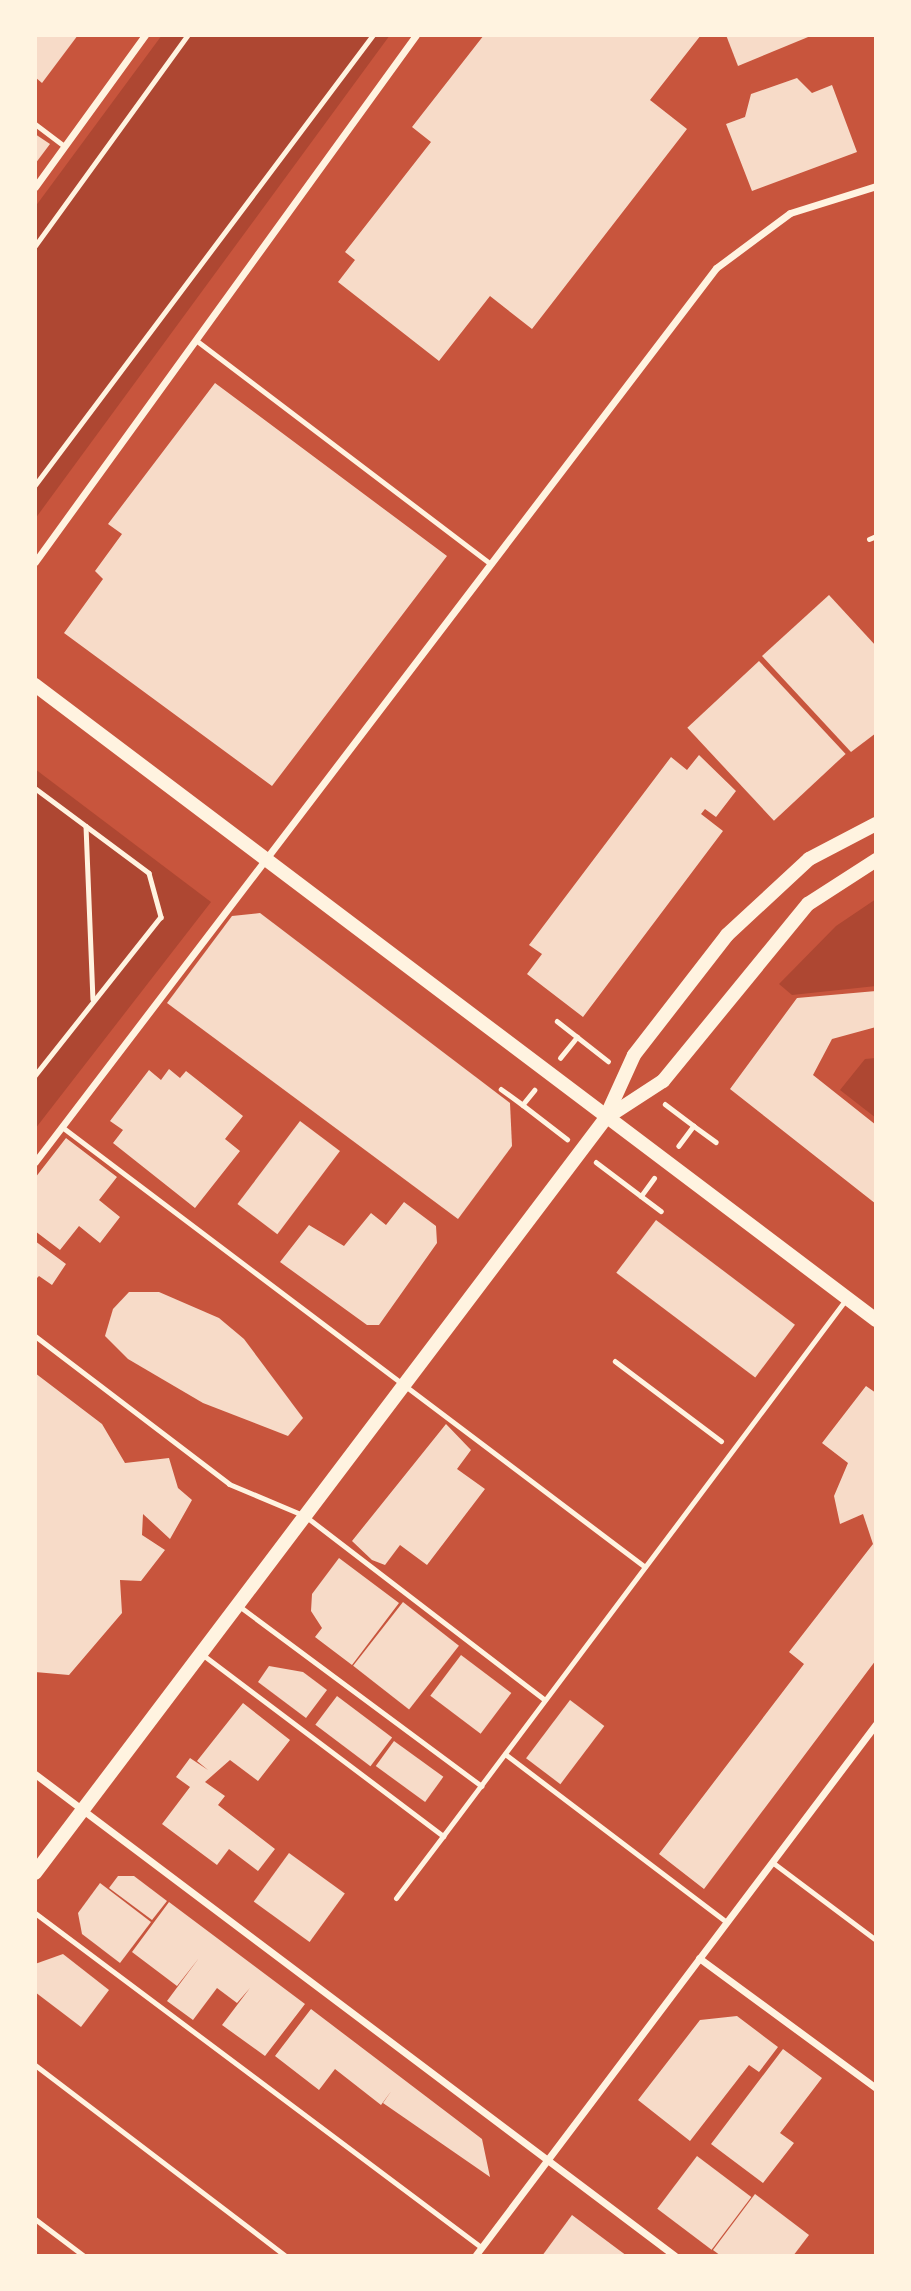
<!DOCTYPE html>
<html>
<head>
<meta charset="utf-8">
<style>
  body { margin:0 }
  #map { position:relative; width:911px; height:2291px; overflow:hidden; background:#c8553d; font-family:Figtree,sans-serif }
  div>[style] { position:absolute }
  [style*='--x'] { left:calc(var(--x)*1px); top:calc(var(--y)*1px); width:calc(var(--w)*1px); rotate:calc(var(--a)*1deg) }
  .green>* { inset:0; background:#ae4732 }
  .building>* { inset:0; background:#f7dbc8; transform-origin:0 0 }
  .path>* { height:4.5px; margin:-2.25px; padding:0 2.25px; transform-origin:2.25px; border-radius:2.25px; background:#fff3e0 }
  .service>* { height:5px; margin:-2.5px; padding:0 2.5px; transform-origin:2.5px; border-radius:2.5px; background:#fff3e0 }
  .minor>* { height:7px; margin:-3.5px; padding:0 3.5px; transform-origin:3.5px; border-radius:3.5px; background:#fff3e0 }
  .secondary>* { height:14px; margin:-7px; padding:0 7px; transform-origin:7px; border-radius:7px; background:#fff3e0 }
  span { translate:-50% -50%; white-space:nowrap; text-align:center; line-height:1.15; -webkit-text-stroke:7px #fff3e0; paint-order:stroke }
  .frame { position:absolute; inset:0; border:37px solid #fff3e0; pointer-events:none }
</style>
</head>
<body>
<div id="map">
  <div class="green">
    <div style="clip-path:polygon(162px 35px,390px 35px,35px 519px,35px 207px)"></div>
    <div style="clip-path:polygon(35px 769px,211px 902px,35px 1129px)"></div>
    <div style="clip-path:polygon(876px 899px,876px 986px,792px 995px,779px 984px,836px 926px)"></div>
    <div style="clip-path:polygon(876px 1058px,876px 1118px,840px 1090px,865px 1059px)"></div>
  </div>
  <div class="building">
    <div style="clip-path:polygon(35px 35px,78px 35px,42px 83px,35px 77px)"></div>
    <div style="clip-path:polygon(484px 35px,701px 35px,650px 100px,687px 129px,532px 329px,490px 296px,439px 361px,338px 282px,355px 260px,345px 252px,431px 142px,412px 127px)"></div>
    <div style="clip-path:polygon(726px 35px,813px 35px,738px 66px)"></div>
    <div style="clip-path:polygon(797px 78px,812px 93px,832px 85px,857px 152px,752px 191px,726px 124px,745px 117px,751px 94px)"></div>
    <div style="clip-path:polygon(35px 134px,50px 144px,35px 164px)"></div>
    <div style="clip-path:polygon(215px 383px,447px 556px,272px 786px,64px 633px,103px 579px,95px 571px,122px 534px,108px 524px)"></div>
    <div style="clip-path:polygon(829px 595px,876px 646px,876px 733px,851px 752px,762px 656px)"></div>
    <div style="left:759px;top:661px;width:127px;height:98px;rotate:47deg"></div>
    <div style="clip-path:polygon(699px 755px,736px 791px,716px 817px,705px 809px,701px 814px,723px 831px,583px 1017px,527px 974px,542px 954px,529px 945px,671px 757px,687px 770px)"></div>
    <div style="clip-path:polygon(260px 913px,510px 1103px,512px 1146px,458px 1219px,167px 1003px,232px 916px)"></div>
    <div style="clip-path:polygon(876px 991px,876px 1027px,832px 1039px,813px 1075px,876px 1125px,876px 1204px,730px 1089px,797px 998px)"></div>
    <div style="clip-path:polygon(169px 1069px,180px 1078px,186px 1071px,243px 1116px,225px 1139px,240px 1151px,195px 1208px,113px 1143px,123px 1130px,110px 1121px,149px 1070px,161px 1080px)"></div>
    <div style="left:300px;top:1121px;width:50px;height:104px;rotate:37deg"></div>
    <div style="clip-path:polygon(66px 1138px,117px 1177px,99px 1200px,120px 1217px,100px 1243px,79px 1226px,60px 1250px,35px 1231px,35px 1178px)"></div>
    <div style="clip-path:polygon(404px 1202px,436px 1226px,437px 1243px,379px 1325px,367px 1325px,280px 1262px,309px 1225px,344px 1246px,371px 1213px,386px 1225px)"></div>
    <div style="left:656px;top:1220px;width:174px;height:66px;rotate:37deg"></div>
    <div style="clip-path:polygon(35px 1241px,66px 1264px,52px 1285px,39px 1276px,35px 1280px)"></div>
    <div style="clip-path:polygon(129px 1292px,159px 1292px,219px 1318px,244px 1339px,303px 1418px,288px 1436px,203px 1403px,128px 1359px,105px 1336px,113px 1309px)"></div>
    <div style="clip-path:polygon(35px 1373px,102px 1424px,125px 1463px,169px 1458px,178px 1488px,192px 1500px,170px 1539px,143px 1514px,142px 1535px,165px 1550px,141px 1581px,120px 1580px,122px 1613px,69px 1675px,35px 1672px)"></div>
    <div style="clip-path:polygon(866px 1386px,876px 1393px,876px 1660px,704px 1889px,659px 1854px,804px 1664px,789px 1652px,873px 1544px,863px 1514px,840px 1524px,834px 1496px,848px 1463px,822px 1443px)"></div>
    <div style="clip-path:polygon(446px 1424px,471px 1450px,457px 1469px,485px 1489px,427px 1565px,400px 1545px,385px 1565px,372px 1560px,352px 1541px)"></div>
    <div style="clip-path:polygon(339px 1558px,399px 1603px,352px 1665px,315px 1637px,322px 1628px,311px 1611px,312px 1594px)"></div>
    <div style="left:403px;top:1602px;width:71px;height:81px;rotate:38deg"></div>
    <div style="left:461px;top:1655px;width:63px;height:51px;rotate:37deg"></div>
    <div style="clip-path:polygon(269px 1666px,303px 1672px,327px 1690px,306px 1718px,258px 1682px)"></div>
    <div style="left:337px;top:1696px;width:69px;height:36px;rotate:37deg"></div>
    <div style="left:570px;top:1700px;width:43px;height:73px;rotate:37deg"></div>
    <div style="clip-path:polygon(243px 1703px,290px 1740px,258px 1781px,230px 1760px,205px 1782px,225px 1796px,218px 1805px,275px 1849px,258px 1871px,229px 1849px,217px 1865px,162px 1824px,190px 1787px,176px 1777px,190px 1758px,208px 1770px,197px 1761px)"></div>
    <div style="left:394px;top:1741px;width:61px;height:31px;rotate:36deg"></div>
    <div style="left:289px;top:1853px;width:69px;height:60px;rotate:36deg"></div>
    <div style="clip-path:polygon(118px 1876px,134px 1876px,167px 1901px,152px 1920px,109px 1888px)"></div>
    <div style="clip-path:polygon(100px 1883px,151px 1922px,120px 1963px,82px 1934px,78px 1913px)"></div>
    <div style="clip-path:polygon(169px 1902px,305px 2004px,265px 2056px,222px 2025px,250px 1988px,237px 2003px,217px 1988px,193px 2020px,167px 2001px,199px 1958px,177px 1986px,132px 1952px)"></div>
    <div style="clip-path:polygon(63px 1954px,109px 1990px,81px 2027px,35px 1992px,35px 1964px)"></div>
    <div style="clip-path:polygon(311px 2009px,482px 2139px,490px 2177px,383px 2103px,392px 2090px,381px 2105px,335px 2069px,319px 2090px,275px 2056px)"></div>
    <div style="clip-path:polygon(737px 2016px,778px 2047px,759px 2072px,749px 2065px,690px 2141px,638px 2100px,700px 2020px)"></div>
    <div style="clip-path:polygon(783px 2049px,822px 2078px,780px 2133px,794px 2143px,763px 2183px,711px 2144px)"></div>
    <div style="left:697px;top:2156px;width:68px;height:66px;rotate:37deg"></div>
    <div style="clip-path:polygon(755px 2194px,809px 2235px,793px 2256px,721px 2256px,713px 2250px)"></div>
    <div style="clip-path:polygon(572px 2215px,627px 2256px,542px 2256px)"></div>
  </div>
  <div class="path">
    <div style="--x:35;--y:246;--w:261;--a:-54.1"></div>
    <div style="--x:35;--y:485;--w:563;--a:-53.09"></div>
    <div style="--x:35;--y:788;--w:142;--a:36.7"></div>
    <div style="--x:149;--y:873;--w:46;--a:74.7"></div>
    <div style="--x:161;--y:917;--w:203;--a:128.4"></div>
    <div style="--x:86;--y:826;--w:173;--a:87.7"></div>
    <div style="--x:557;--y:1021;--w:65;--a:38.1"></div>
    <div style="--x:560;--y:1058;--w:27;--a:-51"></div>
    <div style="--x:501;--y:1089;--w:27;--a:36"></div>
    <div style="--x:535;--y:1090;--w:19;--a:129"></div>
    <div style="--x:523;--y:1105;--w:56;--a:37.7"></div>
    <div style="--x:665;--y:1104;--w:36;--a:37"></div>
    <div style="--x:694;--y:1126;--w:25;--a:127"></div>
    <div style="--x:694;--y:1126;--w:27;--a:36"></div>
    <div style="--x:596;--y:1162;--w:56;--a:37.1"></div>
    <div style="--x:641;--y:1196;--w:22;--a:-54"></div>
    <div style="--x:641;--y:1196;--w:25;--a:37"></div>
    <div style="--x:615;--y:1361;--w:133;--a:37"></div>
  </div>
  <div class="service">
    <div style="--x:35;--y:124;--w:36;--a:37"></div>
    <div style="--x:197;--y:341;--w:365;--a:37.2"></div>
    <div style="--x:869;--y:539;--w:8;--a:-23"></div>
    <div style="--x:62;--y:1127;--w:730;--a:37.04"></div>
    <div style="--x:35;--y:1336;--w:244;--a:37.3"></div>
    <div style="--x:229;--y:1484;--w:82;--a:22.8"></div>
    <div style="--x:305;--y:1516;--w:302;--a:37.5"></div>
    <div style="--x:239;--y:1606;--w:302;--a:36.6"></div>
    <div style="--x:203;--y:1655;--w:301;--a:37"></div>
    <div style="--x:443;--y:1836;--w:673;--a:-53.1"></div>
    <div style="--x:505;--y:1754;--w:278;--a:37.2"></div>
    <div style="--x:772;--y:1862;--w:130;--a:36.9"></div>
    <div style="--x:396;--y:1898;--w:78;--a:-52.8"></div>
    <div style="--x:35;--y:1913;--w:557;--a:36.83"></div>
    <div style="--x:35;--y:2065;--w:315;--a:37.3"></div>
    <div style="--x:35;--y:2219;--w:61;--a:37.1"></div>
  </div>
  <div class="minor">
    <div style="--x:35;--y:187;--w:188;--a:-54.1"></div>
    <div style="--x:35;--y:562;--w:650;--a:-54.13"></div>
    <div style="--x:35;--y:1162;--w:1124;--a:-52.7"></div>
    <div style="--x:716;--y:268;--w:92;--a:-36.6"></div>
    <div style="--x:790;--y:213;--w:90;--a:-17.4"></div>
    <div style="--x:35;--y:1774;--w:801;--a:36.98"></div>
    <div style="--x:699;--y:1958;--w:220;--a:36.3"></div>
    <div style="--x:475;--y:2256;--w:666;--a:-52.99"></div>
  </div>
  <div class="secondary">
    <div style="--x:35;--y:685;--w:1054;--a:37.05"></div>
    <div style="--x:606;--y:1118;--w:68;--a:-33"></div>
    <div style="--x:663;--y:1081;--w:229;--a:-50.7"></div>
    <div style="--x:808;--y:904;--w:81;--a:-32.9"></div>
    <div style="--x:35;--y:1873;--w:945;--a:-52.91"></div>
    <div style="--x:605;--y:1119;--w:70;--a:-65.6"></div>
    <div style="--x:634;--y:1055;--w:152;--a:-52.2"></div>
    <div style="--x:727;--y:935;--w:112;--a:-42.8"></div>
    <div style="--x:809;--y:859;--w:76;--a:-27.6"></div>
  </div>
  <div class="frame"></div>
</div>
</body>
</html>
